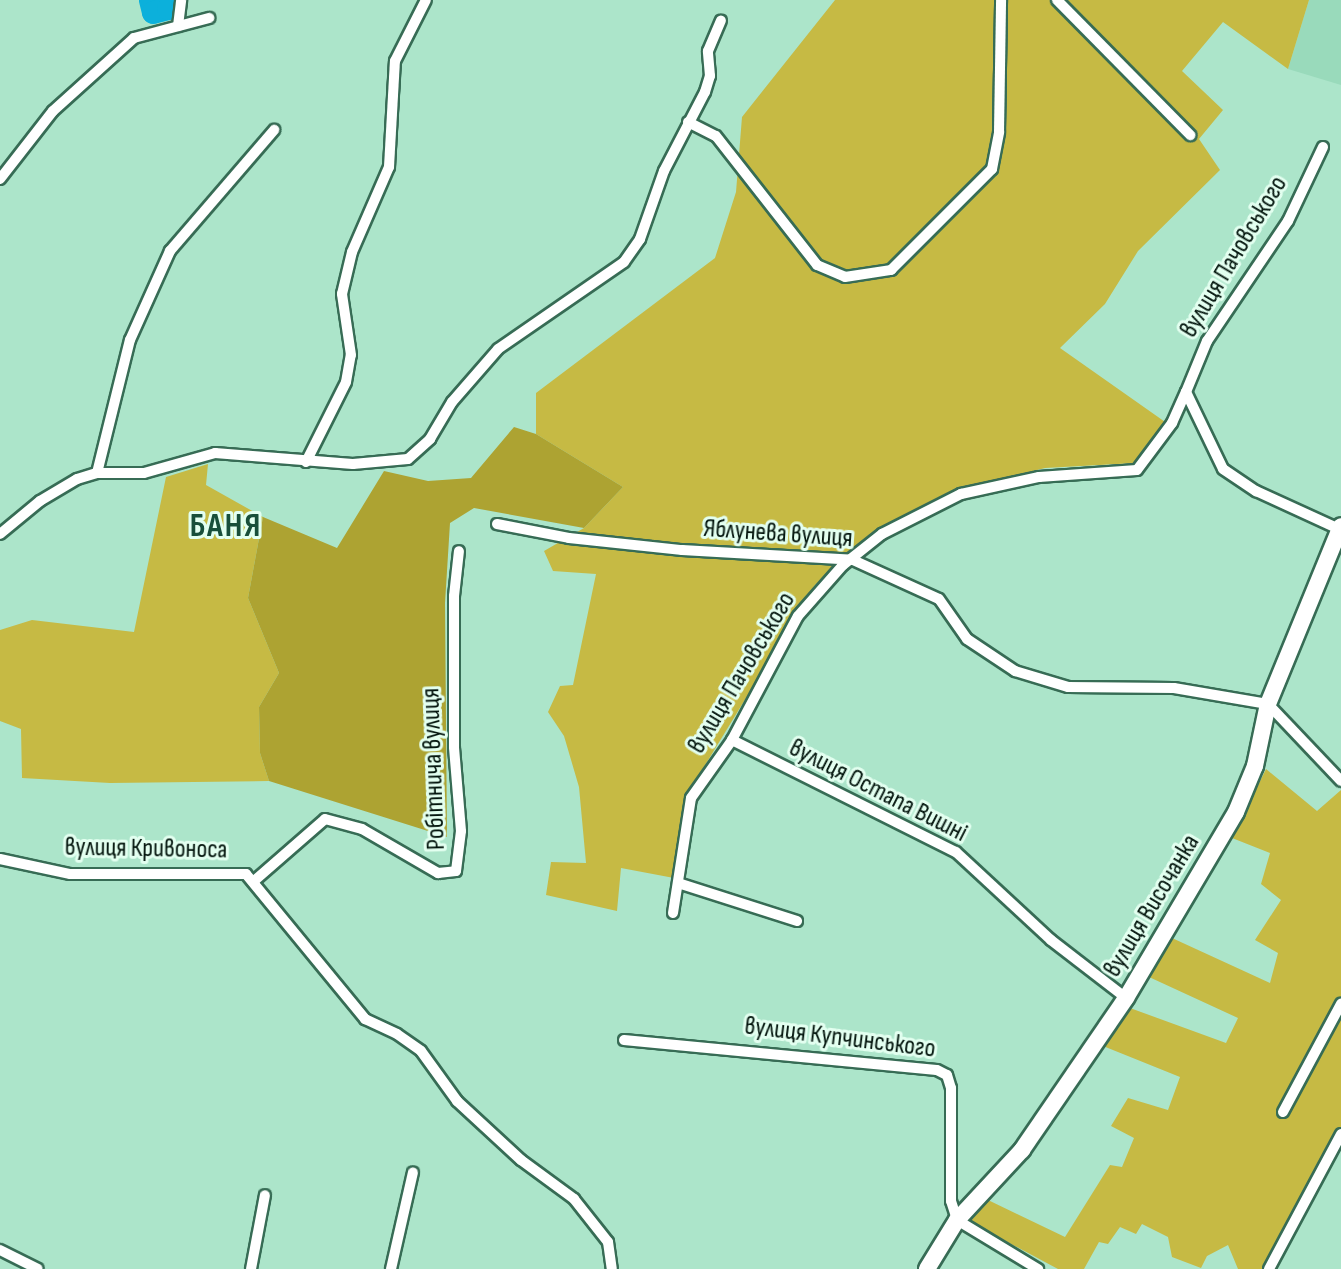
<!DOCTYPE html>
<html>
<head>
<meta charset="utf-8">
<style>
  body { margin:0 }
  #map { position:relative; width:1341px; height:1269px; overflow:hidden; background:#ace5ca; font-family:"Sofia Sans Condensed",sans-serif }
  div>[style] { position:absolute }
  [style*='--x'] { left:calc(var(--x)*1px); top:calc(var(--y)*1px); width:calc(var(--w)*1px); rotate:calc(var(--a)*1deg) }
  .built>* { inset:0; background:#99dabb }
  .green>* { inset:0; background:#c6ba44 }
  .forest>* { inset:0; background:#ada332 }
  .river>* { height:23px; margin:-11.5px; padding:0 11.5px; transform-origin:11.5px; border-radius:11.5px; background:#0cb0db }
  .roads { filter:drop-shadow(2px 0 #376c55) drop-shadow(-2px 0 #376c55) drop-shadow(0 2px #376c55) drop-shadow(0 -2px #376c55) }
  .street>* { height:10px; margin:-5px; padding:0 5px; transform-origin:5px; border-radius:5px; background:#fff }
  .secondary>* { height:16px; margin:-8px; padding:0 8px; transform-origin:8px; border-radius:8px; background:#fff }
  span { translate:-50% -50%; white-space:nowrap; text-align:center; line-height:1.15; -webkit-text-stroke:6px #e3fff0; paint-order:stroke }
  .street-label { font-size:26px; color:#01130b }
  .district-label { font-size:33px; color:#184f3a; font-weight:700; letter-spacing:2px }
</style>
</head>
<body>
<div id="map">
  <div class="built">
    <div style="clip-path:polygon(1309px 0,1341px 0,1341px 85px,1288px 69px)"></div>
  </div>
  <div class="green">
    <div style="clip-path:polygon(835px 0,1309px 0,1288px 69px,1223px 22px,1182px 71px,1223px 110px,1199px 139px,1220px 170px,1138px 251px,1105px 304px,1060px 348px,1168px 424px,1136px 463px,1045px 468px,960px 489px,853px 550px,815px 585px,685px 798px,674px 878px,621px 868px,617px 911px,546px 895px,551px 862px,586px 863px,579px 787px,564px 736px,548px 712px,560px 686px,573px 685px,596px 574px,553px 571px,544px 551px,584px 528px,623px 487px,536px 434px,536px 393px,715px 258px,736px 192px,742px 117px)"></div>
    <div style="clip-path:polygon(208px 464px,206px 485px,263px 517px,248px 598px,279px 673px,259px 707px,260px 753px,269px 781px,110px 783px,22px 778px,21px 729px,0 721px,0 630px,32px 620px,134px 632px,166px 477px)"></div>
    <div style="clip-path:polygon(1266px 769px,1317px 811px,1341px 790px,1341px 1134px,1269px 1269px,1238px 1269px,1228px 1245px,1207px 1256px,1201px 1268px,1172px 1257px,1168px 1237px,1142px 1224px,1136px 1234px,1120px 1227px,1108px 1244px,1099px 1242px,1084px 1269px,1058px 1269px,970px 1222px,988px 1200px,1065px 1237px,1110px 1165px,1122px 1167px,1134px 1138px,1111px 1126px,1128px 1098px,1168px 1110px,1180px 1077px,1103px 1046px,1130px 1008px,1226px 1043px,1238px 1018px,1149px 977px,1172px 938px,1270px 983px,1278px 953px,1255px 940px,1281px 900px,1261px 884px,1270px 853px,1232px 838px)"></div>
  </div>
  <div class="forest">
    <div style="clip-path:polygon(514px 427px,536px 434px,623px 487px,584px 528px,474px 508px,450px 523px,445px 603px,447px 837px,269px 781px,260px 753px,259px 707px,279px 673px,248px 598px,263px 517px,337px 548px,384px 471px,428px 481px,471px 478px)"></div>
  </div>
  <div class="river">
    <div style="--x:150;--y:0;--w:12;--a:76"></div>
    <div style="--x:153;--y:12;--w:16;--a:-15"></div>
    <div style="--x:168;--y:8;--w:11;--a:-49"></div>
  </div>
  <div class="roads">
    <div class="street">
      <div style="--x:1057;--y:0;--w:190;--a:45.4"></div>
      <div style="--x:178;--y:26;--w:26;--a:-83"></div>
      <div style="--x:688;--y:122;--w:31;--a:27"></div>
      <div style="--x:716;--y:136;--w:164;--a:51.9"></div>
      <div style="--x:817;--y:265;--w:30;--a:23"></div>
      <div style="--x:845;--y:277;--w:47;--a:-8.7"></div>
      <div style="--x:891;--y:270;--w:143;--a:-45"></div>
      <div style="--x:992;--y:169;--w:38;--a:-79"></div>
      <div style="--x:999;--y:132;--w:132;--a:-89.1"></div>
      <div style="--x:1323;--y:147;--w:82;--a:115.3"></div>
      <div style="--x:1288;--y:221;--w:145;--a:124"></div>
      <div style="--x:1207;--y:341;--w:55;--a:112.4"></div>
      <div style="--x:1186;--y:392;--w:85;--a:64.3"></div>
      <div style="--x:1223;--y:469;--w:40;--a:34"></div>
      <div style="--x:1256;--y:491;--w:94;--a:24.6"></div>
      <div style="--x:0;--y:179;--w:86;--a:-52.1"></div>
      <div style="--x:53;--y:111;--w:109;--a:-42"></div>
      <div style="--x:134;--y:38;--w:78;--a:-14.9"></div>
      <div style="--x:306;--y:462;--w:89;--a:-63.4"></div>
      <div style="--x:346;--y:382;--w:27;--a:-80"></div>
      <div style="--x:351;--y:355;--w:62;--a:-98.4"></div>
      <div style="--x:342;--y:294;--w:43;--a:-76.6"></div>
      <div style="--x:352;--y:252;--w:93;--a:-66.5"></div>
      <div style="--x:389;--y:167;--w:106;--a:-86.8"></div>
      <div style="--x:395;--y:61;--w:68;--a:-63.1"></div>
      <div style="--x:97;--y:473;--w:137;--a:-76.1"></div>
      <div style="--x:130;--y:340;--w:98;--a:-65.8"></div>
      <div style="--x:170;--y:251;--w:160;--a:-49.3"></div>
      <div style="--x:497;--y:524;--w:73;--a:11"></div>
      <div style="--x:569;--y:538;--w:114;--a:6.1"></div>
      <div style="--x:682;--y:550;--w:171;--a:3.3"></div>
      <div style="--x:853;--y:560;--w:94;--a:24.4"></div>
      <div style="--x:939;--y:599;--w:49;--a:55"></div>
      <div style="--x:967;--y:639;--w:58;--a:33.7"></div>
      <div style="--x:1015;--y:671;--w:55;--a:16.8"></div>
      <div style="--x:1068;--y:687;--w:106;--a:0.5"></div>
      <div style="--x:1174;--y:688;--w:95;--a:9.7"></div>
      <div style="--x:1268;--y:704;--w:106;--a:46.5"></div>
      <div style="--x:0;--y:534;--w:52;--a:-39.5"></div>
      <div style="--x:40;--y:501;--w:43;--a:-30.7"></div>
      <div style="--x:77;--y:479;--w:21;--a:-17"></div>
      <div style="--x:97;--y:473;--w:47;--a:0"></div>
      <div style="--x:144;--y:473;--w:74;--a:-15.7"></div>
      <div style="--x:215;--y:453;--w:138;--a:4.6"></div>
      <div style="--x:353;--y:464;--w:55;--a:-5.2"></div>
      <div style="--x:408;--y:459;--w:30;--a:-42"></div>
      <div style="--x:430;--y:439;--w:43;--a:-59.3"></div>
      <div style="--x:452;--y:402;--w:70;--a:-49"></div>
      <div style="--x:498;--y:349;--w:153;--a:-34.6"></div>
      <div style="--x:624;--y:262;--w:28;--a:-55"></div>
      <div style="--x:640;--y:239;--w:72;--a:-70.6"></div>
      <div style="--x:664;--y:171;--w:89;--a:-62.6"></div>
      <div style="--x:705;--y:92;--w:17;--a:-73"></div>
      <div style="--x:710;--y:76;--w:25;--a:-95"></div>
      <div style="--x:708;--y:51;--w:33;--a:-67"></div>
      <div style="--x:732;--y:740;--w:250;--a:26.6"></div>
      <div style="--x:956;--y:852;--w:129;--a:42.8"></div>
      <div style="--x:1051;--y:940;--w:95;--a:37.7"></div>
      <div style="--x:0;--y:859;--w:72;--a:12.1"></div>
      <div style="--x:70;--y:874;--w:176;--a:0"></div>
      <div style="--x:246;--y:874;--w:188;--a:50.6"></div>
      <div style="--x:365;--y:1019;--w:35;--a:25"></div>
      <div style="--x:397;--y:1034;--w:29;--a:35"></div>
      <div style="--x:421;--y:1051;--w:62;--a:54.2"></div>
      <div style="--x:457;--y:1101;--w:87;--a:42.7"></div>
      <div style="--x:521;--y:1160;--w:66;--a:36.3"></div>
      <div style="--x:574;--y:1199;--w:55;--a:51.7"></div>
      <div style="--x:608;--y:1242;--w:27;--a:82"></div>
      <div style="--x:254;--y:881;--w:94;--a:-41.1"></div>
      <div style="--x:325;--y:819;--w:38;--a:15"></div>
      <div style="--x:362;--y:829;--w:88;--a:30.1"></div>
      <div style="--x:438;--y:873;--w:18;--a:-6"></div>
      <div style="--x:456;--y:871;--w:40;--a:-82.9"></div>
      <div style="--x:461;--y:831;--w:84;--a:-94.8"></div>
      <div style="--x:454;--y:747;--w:151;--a:-90"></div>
      <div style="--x:454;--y:596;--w:45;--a:-83.7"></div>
      <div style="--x:678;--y:883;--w:125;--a:17.7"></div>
      <div style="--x:673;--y:913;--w:116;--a:-81.1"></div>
      <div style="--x:691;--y:798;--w:71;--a:-54.7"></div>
      <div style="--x:732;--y:740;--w:140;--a:-62"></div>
      <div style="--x:798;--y:616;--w:68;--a:-48.6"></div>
      <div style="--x:843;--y:565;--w:50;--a:-38.5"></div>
      <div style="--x:882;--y:534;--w:89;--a:-26.9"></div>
      <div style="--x:961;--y:494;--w:80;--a:-12.3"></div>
      <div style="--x:1039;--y:477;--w:98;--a:-4.1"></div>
      <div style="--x:1137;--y:470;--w:59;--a:-53.3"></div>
      <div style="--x:1172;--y:423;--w:34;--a:-66"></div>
      <div style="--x:624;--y:1040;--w:314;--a:5.5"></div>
      <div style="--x:937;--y:1070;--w:11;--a:27"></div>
      <div style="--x:947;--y:1075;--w:14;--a:73"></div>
      <div style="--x:951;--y:1088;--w:113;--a:90"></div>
      <div style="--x:951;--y:1201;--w:20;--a:72"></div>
      <div style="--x:957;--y:1220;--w:95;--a:31.2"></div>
      <div style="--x:1283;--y:1112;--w:123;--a:-61.8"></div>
      <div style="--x:0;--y:1250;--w:42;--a:26.6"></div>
      <div style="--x:251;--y:1269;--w:75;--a:-79.3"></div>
      <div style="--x:391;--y:1269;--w:99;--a:-77.2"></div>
      <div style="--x:1269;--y:1269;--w:153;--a:-61.9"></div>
    </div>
    <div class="secondary">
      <div style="--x:927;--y:1269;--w:57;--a:-58.5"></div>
      <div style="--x:957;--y:1220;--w:96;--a:-47.1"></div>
      <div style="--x:1022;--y:1150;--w:184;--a:-55.6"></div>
      <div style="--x:1126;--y:998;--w:216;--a:-59.4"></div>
      <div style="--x:1236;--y:812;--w:50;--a:-67.6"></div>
      <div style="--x:1255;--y:766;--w:63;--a:-78.2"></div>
      <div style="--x:1268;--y:704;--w:192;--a:-67.7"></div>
    </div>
  </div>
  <div class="street-label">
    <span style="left:1234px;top:257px;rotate:-59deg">вулиця Пачовського</span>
    <span style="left:778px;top:534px;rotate:4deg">Яблунева вулиця</span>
    <span style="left:742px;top:673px;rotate:-59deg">вулиця Пачовського</span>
    <span style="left:434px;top:769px;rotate:-92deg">Робітнича вулиця</span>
    <span style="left:878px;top:791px;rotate:27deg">вулиця Остапа Вишні</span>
    <span style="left:146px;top:849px;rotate:1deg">вулиця Кривоноса</span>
    <span style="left:1152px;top:906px;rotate:-59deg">вулиця Височанка</span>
    <span style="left:840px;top:1038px;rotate:7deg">вулиця Купчинського</span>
  </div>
  <div class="district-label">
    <span style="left:226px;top:527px">БАНЯ</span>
  </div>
</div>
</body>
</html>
